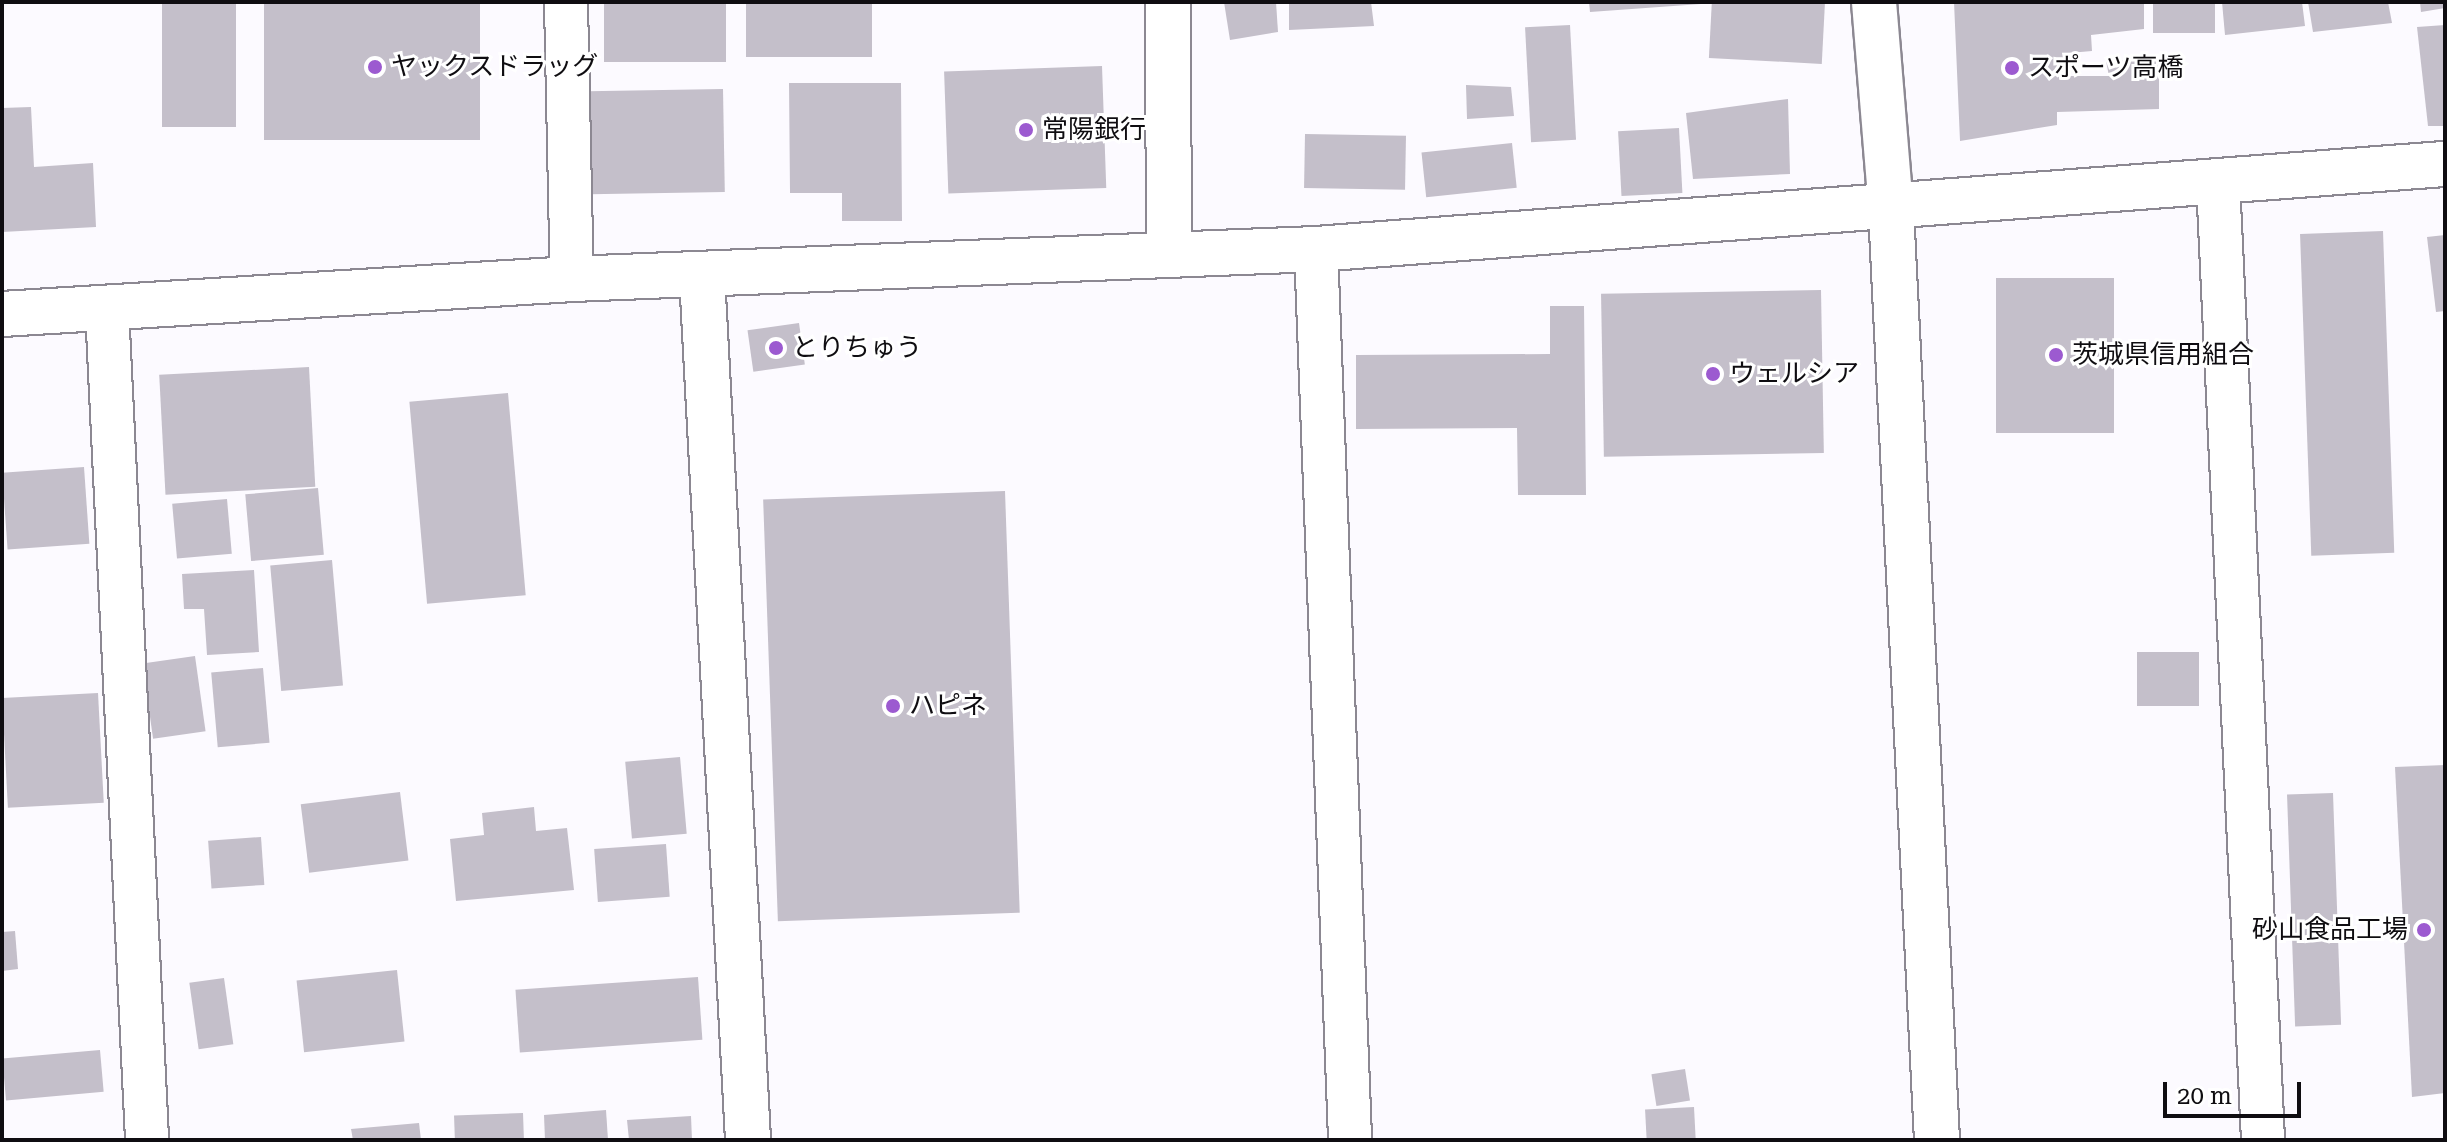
<!DOCTYPE html>
<html>
<head>
<meta charset="utf-8">
<style>
  body { margin:0 }
  #map { position:relative; width:2447px; height:1142px; overflow:hidden; background:#fcfaff; font-family:"Roboto Serif","Noto Sans JP",serif }
  div>[style] { position:absolute }
  [style*='--x'] { left:calc(var(--x)*1px); top:calc(var(--y)*1px); width:calc(var(--w)*1px); rotate:calc(var(--a)*1deg) }
  .building>* { inset:0; background:#c4bfca; transform-origin:0 0 }
  .roads { filter:drop-shadow(2px 0 #8c8892) drop-shadow(-2px 0 #8c8892) drop-shadow(0 2px #8c8892) drop-shadow(0 -2px #8c8892) }
  .minor>* { height:42px; margin:-21px; padding:0 21px; transform-origin:21px; border-radius:21px; background:#fff }
  .tertiary>* { height:44px; margin:-22px; padding:0 22px; transform-origin:22px; border-radius:22px; background:#fff }
  .dots>* { width:22px; height:22px; translate:-50% -50%; box-sizing:border-box; border:4px solid #fff; border-radius:50% }
  span { translate:-50% -50%; white-space:nowrap; text-align:center; line-height:1.15; -webkit-text-stroke:6px #fff; paint-order:stroke }
  .poi-label { font-size:26px; color:#0f0d11 }
  .left { translate:0 -50%; text-align:left }
  .right { translate:-100% -50%; text-align:right }
  .frame { position:absolute; inset:0; border:4px solid #0f0d11; pointer-events:none }
  .scale { position:absolute; left:2163px; top:1082px; width:138px; height:36px; box-sizing:border-box; border:4px solid #0f0d11; border-top:0; padding-left:10px; font-size:24px; line-height:28px; white-space:nowrap; color:#0f0d11; -webkit-text-stroke:6px #fff; paint-order:stroke }
</style>
</head>
<body>
<div id="map">
  <div class="building">
    <div style="left:162px;top:2px;width:74px;height:125px"></div>
    <div style="left:264px;top:2px;width:216px;height:138px"></div>
    <div style="left:604px;top:2px;width:122px;height:60px"></div>
    <div style="left:746px;top:2px;width:126px;height:55px"></div>
    <div style="clip-path:polygon(1224px 2px,1276px 2px,1278px 32px,1230px 40px)"></div>
    <div style="clip-path:polygon(1289px 2px,1371px 2px,1374px 26px,1289px 30px)"></div>
    <div style="clip-path:polygon(1589px 2px,1701px 2px,1701px 4px,1590px 12px)"></div>
    <div style="left:1825px;top:2px;width:62px;height:113px;rotate:93deg"></div>
    <div style="clip-path:polygon(1954px 2px,2144px 2px,2144px 29px,2091px 35px,2092px 51px,2069px 53px,2066px 76px,2109px 76px,2106px 61px,2159px 60px,2159px 109px,2057px 112px,2057px 125px,1960px 141px)"></div>
    <div style="left:2153px;top:2px;width:62px;height:31px"></div>
    <div style="clip-path:polygon(2222px 2px,2302px 2px,2305px 26px,2225px 35px)"></div>
    <div style="clip-path:polygon(2308px 2px,2388px 2px,2392px 23px,2313px 32px)"></div>
    <div style="clip-path:polygon(2420px 2px,2445px 2px,2445px 8px,2421px 12px)"></div>
    <div style="left:1570px;top:25px;width:115px;height:45px;rotate:87deg"></div>
    <div style="clip-path:polygon(2445px 25px,2445px 126px,2428px 126px,2417px 27px)"></div>
    <div style="left:1102px;top:66px;width:122px;height:158px;rotate:88deg"></div>
    <div style="clip-path:polygon(789px 83px,901px 83px,902px 221px,842px 221px,842px 193px,790px 193px)"></div>
    <div style="clip-path:polygon(1466px 85px,1511px 87px,1514px 116px,1467px 119px)"></div>
    <div style="left:723px;top:89px;width:103px;height:135px;rotate:89deg"></div>
    <div style="clip-path:polygon(1788px 99px,1790px 174px,1693px 179px,1686px 113px)"></div>
    <div style="clip-path:polygon(31px 107px,34px 167px,93px 163px,96px 227px,2px 232px,2px 108px)"></div>
    <div style="left:1679px;top:128px;width:65px;height:61px;rotate:87deg"></div>
    <div style="left:1305px;top:134px;width:101px;height:54px;rotate:1deg"></div>
    <div style="left:1512px;top:143px;width:45px;height:91px;rotate:84deg"></div>
    <div style="left:2383px;top:231px;width:322px;height:83px;rotate:88deg"></div>
    <div style="clip-path:polygon(2445px 235px,2445px 311px,2436px 312px,2427px 237px)"></div>
    <div style="left:1996px;top:278px;width:118px;height:155px"></div>
    <div style="left:1821px;top:290px;width:163px;height:220px;rotate:89deg"></div>
    <div style="clip-path:polygon(1550px 306px,1584px 306px,1586px 495px,1518px 495px,1517px 428px,1356px 429px,1356px 355px,1550px 354px)"></div>
    <div style="left:799px;top:323px;width:42px;height:52px;rotate:82deg"></div>
    <div style="left:309px;top:367px;width:120px;height:150px;rotate:87deg"></div>
    <div style="left:508px;top:393px;width:203px;height:99px;rotate:85deg"></div>
    <div style="left:84px;top:467px;width:77px;height:82px;rotate:86deg"></div>
    <div style="left:318px;top:488px;width:67px;height:73px;rotate:85deg"></div>
    <div style="left:1005px;top:491px;width:422px;height:242px;rotate:88deg"></div>
    <div style="left:227px;top:499px;width:55px;height:55px;rotate:85deg"></div>
    <div style="left:332px;top:560px;width:126px;height:62px;rotate:85deg"></div>
    <div style="clip-path:polygon(254px 570px,259px 652px,207px 655px,204px 609px,184px 609px,182px 574px)"></div>
    <div style="left:2137px;top:652px;width:62px;height:54px"></div>
    <div style="left:195px;top:656px;width:76px;height:53px;rotate:82deg"></div>
    <div style="left:263px;top:668px;width:75px;height:52px;rotate:85deg"></div>
    <div style="left:98px;top:693px;width:110px;height:96px;rotate:87deg"></div>
    <div style="left:680px;top:757px;width:77px;height:55px;rotate:85deg"></div>
    <div style="clip-path:polygon(2445px 765px,2445px 1093px,2412px 1097px,2395px 767px)"></div>
    <div style="left:400px;top:792px;width:69px;height:100px;rotate:83deg"></div>
    <div style="left:2333px;top:793px;width:232px;height:46px;rotate:88deg"></div>
    <div style="clip-path:polygon(534px 807px,536px 831px,567px 828px,574px 890px,456px 901px,450px 839px,484px 835px,482px 813px)"></div>
    <div style="left:261px;top:837px;width:48px;height:53px;rotate:86deg"></div>
    <div style="left:666px;top:844px;width:53px;height:72px;rotate:86deg"></div>
    <div style="clip-path:polygon(15px 931px,18px 969px,2px 971px,2px 932px)"></div>
    <div style="left:397px;top:970px;width:72px;height:101px;rotate:84deg"></div>
    <div style="left:698px;top:977px;width:63px;height:183px;rotate:86deg"></div>
    <div style="left:224px;top:978px;width:67px;height:35px;rotate:82deg"></div>
    <div style="left:100px;top:1050px;width:42px;height:98px;rotate:85deg"></div>
    <div style="left:1685px;top:1069px;width:32px;height:34px;rotate:81deg"></div>
    <div style="left:1694px;top:1107px;width:33px;height:49px;rotate:87deg"></div>
    <div style="clip-path:polygon(606px 1110px,608px 1140px,545px 1140px,544px 1115px)"></div>
    <div style="left:523px;top:1113px;width:27px;height:69px;rotate:88deg"></div>
    <div style="clip-path:polygon(691px 1116px,692px 1140px,629px 1140px,627px 1120px)"></div>
    <div style="clip-path:polygon(419px 1123px,421px 1140px,353px 1140px,351px 1129px)"></div>
  </div>
  <div class="roads">
    <div class="minor">
      <div style="--x:566;--y:2;--w:277;--a:88.8"></div>
      <div style="--x:2218;--y:182;--w:959;--a:87.31"></div>
      <div style="--x:1316;--y:249;--w:892;--a:87.81"></div>
      <div style="--x:107;--y:309;--w:832;--a:87.24"></div>
    </div>
    <div class="tertiary">
      <div style="--x:1168;--y:2;--w:253;--a:89.8"></div>
      <div style="--x:1874;--y:2;--w:209;--a:85.3"></div>
      <div style="--x:1891;--y:210;--w:931;--a:87.17"></div>
      <div style="--x:702;--y:276;--w:865;--a:86.95"></div>
      <div style="--x:2;--y:314;--w:571;--a:-3.51"></div>
      <div style="--x:572;--y:279;--w:745;--a:-2.31"></div>
      <div style="--x:1316;--y:249;--w:1132;--a:-4.31"></div>
    </div>
  </div>
  <div class="dots">
    <div style="left:375px;top:67px;background:#9c5ad0"></div>
    <div style="left:2012px;top:68px;background:#9c5ad0"></div>
    <div style="left:1026px;top:130px;background:#9c5ad0"></div>
    <div style="left:776px;top:348px;background:#9c5ad0"></div>
    <div style="left:2056px;top:355px;background:#9c5ad0"></div>
    <div style="left:1713px;top:374px;background:#9c5ad0"></div>
    <div style="left:893px;top:706px;background:#9c5ad0"></div>
    <div style="left:2424px;top:930px;background:#9c5ad0"></div>
  </div>
  <div class="poi-label">
    <span class="left" style="left:391px;top:67px">ヤックスドラッグ</span>
    <span class="left" style="left:2028px;top:68px">スポーツ高橋</span>
    <span class="left" style="left:1042px;top:130px">常陽銀行</span>
    <span class="left" style="left:792px;top:348px">とりちゅう</span>
    <span class="left" style="left:2072px;top:355px">茨城県信用組合</span>
    <span class="left" style="left:1729px;top:374px">ウェルシア</span>
    <span class="left" style="left:909px;top:706px">ハピネ</span>
    <span class="right" style="left:2408px;top:930px">砂山食品工場</span>
  </div>
  <div class="frame"></div>
  <div class="scale">20 m</div>
</div>
</body>
</html>
